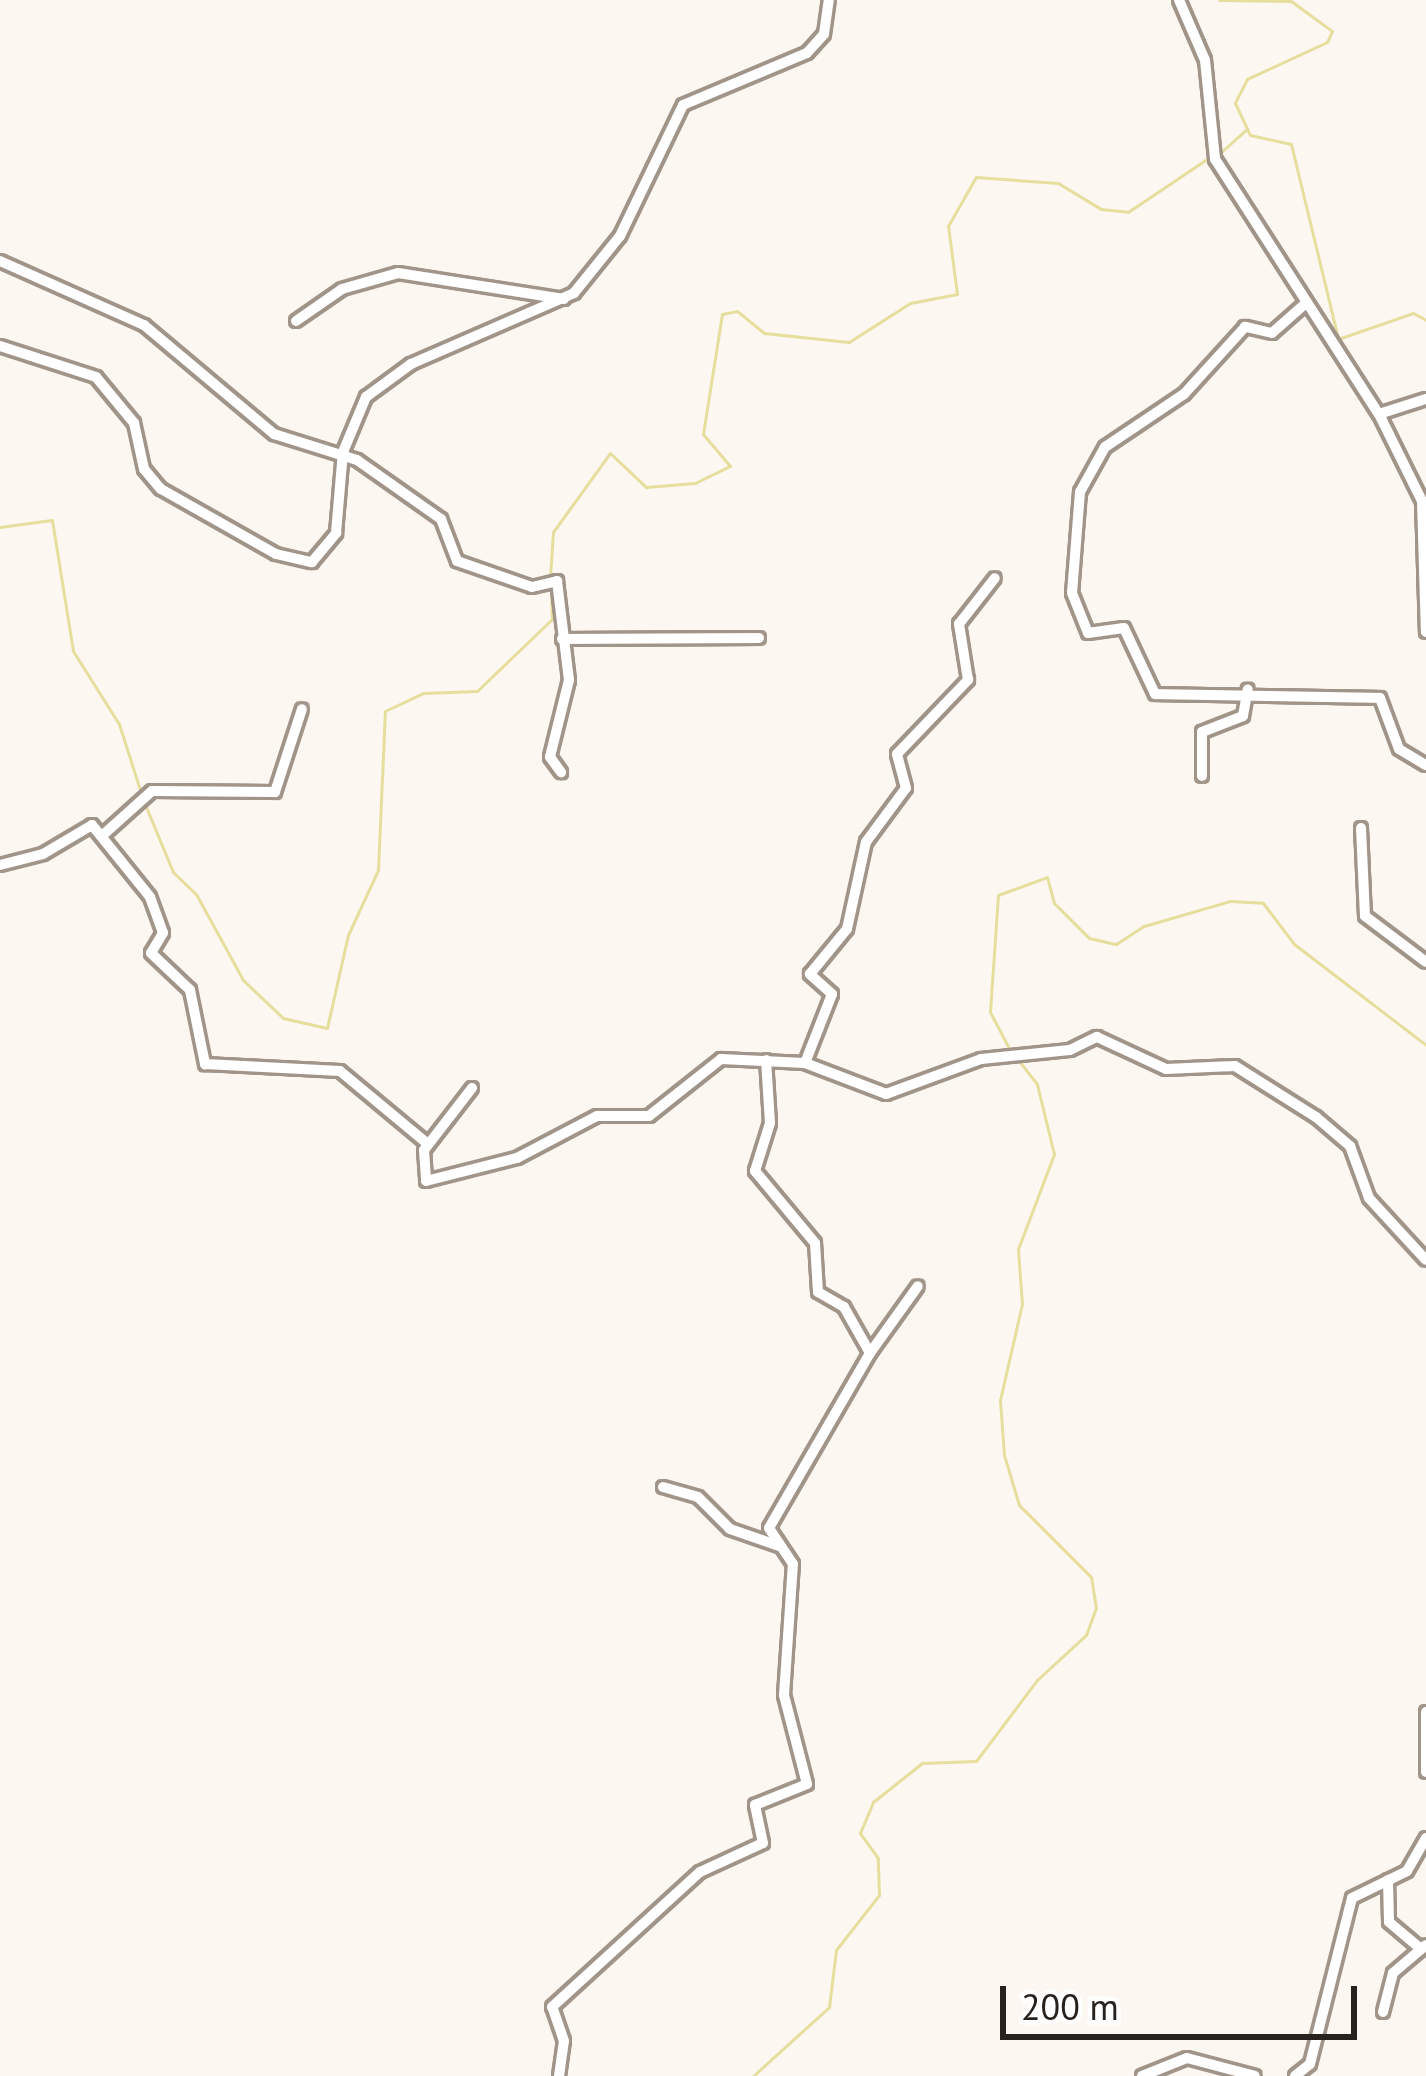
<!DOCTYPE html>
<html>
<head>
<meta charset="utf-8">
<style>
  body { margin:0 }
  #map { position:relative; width:1426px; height:2076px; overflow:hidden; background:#fdf7f2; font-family:"PT Sans",sans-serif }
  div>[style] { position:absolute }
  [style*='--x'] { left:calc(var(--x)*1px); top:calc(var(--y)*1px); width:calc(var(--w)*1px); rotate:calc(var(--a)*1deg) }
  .stream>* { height:3px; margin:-1.5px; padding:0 1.5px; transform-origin:1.5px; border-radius:1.5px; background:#e6de9d }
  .roads { filter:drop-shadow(3px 0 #a19489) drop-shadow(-3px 0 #a19489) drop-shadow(0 3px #a19489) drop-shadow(0 -3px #a19489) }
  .minor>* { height:10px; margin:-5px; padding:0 5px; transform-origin:5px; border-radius:5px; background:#fff }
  span { translate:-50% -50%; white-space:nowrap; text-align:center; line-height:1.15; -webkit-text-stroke:9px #fff; paint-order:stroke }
  .scale { position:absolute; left:1000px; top:1986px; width:357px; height:54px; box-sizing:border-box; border:6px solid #27221e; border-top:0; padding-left:15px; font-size:36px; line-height:42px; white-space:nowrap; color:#27221e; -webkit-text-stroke:9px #fff; paint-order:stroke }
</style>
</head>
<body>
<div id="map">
  <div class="stream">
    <div style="--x:1219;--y:0;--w:72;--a:0.8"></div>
    <div style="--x:1291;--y:1;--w:51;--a:36.2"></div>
    <div style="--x:1332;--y:31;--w:12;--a:114"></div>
    <div style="--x:1327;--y:42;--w:88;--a:155.2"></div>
    <div style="--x:1247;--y:79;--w:27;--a:117"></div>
    <div style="--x:1235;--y:103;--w:35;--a:65"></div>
    <div style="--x:1250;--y:135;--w:42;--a:12.4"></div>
    <div style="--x:1291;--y:144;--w:201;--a:76.4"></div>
    <div style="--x:1338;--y:339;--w:79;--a:-19.1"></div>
    <div style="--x:1413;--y:313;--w:15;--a:28"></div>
    <div style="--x:1219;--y:154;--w:38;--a:-42"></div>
    <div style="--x:0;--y:527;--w:52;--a:-7.7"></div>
    <div style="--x:52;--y:520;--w:133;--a:80.9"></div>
    <div style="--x:73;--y:651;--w:86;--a:57.8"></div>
    <div style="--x:119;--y:724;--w:72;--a:72.3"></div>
    <div style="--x:550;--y:577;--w:45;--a:-86.2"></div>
    <div style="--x:553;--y:532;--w:97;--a:-54.2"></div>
    <div style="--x:610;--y:453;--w:50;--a:43.4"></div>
    <div style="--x:646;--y:487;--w:49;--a:-4.7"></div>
    <div style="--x:695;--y:483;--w:39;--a:-26"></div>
    <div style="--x:730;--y:466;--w:42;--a:-130.2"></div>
    <div style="--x:703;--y:434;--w:121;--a:-81"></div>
    <div style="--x:722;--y:314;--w:15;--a:-11"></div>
    <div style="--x:737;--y:311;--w:35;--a:39"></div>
    <div style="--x:764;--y:333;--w:85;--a:6"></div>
    <div style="--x:849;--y:342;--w:72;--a:-32.6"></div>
    <div style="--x:910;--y:303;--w:48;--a:-10.8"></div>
    <div style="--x:957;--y:294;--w:69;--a:-97.5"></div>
    <div style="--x:948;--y:226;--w:56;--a:-60.3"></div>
    <div style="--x:976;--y:177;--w:82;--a:4.2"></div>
    <div style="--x:1058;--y:183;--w:50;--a:31.2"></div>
    <div style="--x:1101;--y:209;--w:27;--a:6"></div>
    <div style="--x:1128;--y:212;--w:99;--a:-33.9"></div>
    <div style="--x:144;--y:802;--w:76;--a:67.5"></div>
    <div style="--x:173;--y:872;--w:32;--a:44"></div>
    <div style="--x:196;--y:894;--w:98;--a:61.3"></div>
    <div style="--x:243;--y:980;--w:55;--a:43.5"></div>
    <div style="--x:283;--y:1018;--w:45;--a:12.8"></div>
    <div style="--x:327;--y:1028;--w:95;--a:-77.3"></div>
    <div style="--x:348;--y:935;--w:72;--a:-65.2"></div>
    <div style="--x:378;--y:870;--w:159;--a:-87.5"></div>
    <div style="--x:385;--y:711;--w:42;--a:-25.3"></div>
    <div style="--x:423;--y:693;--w:54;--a:-2.1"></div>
    <div style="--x:477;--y:691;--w:104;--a:-43.8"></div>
    <div style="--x:552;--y:619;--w:33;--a:-92"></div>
    <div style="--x:1012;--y:1054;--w:47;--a:-117.6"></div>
    <div style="--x:990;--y:1012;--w:117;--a:-86.1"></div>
    <div style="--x:998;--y:895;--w:52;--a:-20.2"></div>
    <div style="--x:1047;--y:877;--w:27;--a:75"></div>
    <div style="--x:1054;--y:903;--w:49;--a:45"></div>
    <div style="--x:1089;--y:938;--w:28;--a:13"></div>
    <div style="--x:1116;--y:944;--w:33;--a:-33"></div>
    <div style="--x:1144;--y:926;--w:90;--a:-16.2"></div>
    <div style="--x:1230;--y:901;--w:33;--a:3"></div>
    <div style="--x:1263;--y:903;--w:51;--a:52.9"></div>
    <div style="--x:1294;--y:944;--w:166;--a:37.4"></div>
    <div style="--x:753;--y:2076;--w:103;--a:-42.2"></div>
    <div style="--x:829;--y:2007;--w:57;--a:-83"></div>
    <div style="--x:836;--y:1950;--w:70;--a:-52"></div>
    <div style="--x:879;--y:1895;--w:37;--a:-92"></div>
    <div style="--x:878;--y:1858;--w:31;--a:-126"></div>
    <div style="--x:860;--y:1833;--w:34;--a:-67"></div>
    <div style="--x:873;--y:1802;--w:63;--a:-38.5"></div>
    <div style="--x:922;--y:1763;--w:54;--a:-2.1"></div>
    <div style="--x:976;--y:1761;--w:101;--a:-53"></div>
    <div style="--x:1037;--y:1680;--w:67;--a:-42.6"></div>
    <div style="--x:1086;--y:1635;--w:29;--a:-70"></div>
    <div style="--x:1096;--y:1608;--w:31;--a:-99"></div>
    <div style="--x:1091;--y:1577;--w:102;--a:-135"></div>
    <div style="--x:1019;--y:1505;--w:52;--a:-106.7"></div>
    <div style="--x:1004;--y:1455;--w:55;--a:-94.2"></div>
    <div style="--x:1000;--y:1400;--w:98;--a:-77.1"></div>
    <div style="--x:1022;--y:1304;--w:55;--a:-94.2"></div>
    <div style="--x:1018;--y:1249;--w:102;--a:-69.2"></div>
    <div style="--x:1054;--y:1154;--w:72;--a:-103.7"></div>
    <div style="--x:1037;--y:1084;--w:29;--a:-128"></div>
  </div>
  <div class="roads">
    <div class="minor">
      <div style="--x:1179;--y:0;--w:65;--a:66.6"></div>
      <div style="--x:1205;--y:60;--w:100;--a:84.2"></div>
      <div style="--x:1215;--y:159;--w:303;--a:57.3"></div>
      <div style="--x:1379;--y:414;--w:97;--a:63.7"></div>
      <div style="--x:1422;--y:501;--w:131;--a:88.3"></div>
      <div style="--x:0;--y:261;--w:158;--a:24"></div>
      <div style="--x:144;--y:325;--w:170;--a:40"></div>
      <div style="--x:274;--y:434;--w:87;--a:17.4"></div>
      <div style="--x:357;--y:460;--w:103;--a:35.1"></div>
      <div style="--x:441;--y:519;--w:45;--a:69.1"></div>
      <div style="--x:457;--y:561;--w:79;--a:19.1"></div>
      <div style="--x:532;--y:587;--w:26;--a:-13"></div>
      <div style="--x:557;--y:581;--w:100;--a:83.1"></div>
      <div style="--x:569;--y:680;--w:79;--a:103.9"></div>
      <div style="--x:550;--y:757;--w:19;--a:54"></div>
      <div style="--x:1306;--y:303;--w:45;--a:138.6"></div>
      <div style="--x:1272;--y:333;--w:28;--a:-167"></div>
      <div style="--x:1245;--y:327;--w:91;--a:132.3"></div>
      <div style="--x:1184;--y:394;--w:95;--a:146.1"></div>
      <div style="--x:1105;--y:447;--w:51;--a:119.1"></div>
      <div style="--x:1080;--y:492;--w:101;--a:94.5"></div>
      <div style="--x:1072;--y:593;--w:43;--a:68.2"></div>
      <div style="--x:1088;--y:633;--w:36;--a:-8"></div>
      <div style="--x:1124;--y:628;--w:73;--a:64.8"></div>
      <div style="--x:1155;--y:694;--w:225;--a:1"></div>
      <div style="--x:1380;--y:698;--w:54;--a:69.6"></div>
      <div style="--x:1399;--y:749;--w:31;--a:31"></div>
      <div style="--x:296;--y:321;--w:56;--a:-34.8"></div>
      <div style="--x:342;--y:289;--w:58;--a:-15.9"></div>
      <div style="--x:398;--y:273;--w:168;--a:8.9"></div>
      <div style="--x:0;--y:346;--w:101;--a:17.9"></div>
      <div style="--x:96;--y:377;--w:60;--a:50.4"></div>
      <div style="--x:134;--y:423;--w:47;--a:77.7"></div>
      <div style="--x:144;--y:469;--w:26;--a:50"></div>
      <div style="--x:161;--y:489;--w:132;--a:29.5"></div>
      <div style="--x:276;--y:554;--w:37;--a:13"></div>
      <div style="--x:312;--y:562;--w:38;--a:-50"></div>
      <div style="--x:336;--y:533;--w:81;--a:-85.1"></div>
      <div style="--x:343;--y:452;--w:60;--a:-67.3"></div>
      <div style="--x:366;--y:397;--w:56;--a:-36.3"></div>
      <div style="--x:411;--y:364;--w:178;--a:-23.5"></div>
      <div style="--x:574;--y:293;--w:73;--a:-51.1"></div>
      <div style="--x:620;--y:236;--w:145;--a:-64.3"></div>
      <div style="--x:683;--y:105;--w:134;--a:-22.8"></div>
      <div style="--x:807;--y:53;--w:25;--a:-48"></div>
      <div style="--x:824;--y:34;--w:34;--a:-82"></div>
      <div style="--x:1379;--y:414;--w:49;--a:-17.7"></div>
      <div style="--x:562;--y:639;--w:197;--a:-0.3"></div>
      <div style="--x:1202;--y:776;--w:44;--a:-90"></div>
      <div style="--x:1202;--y:732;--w:44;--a:-21.3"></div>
      <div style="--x:1243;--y:716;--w:27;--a:-80"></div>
      <div style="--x:1361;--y:828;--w:88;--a:87.4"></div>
      <div style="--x:1365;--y:916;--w:76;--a:37"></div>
      <div style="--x:104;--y:834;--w:64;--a:-41.9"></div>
      <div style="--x:152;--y:791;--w:123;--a:0.5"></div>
      <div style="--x:275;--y:792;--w:87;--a:-72"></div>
      <div style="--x:0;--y:865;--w:44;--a:-14.3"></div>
      <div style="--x:43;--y:854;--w:57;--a:-30.6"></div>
      <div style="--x:92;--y:825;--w:92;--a:51.1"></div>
      <div style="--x:150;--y:897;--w:38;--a:70"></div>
      <div style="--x:163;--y:933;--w:23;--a:121"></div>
      <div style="--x:151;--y:953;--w:54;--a:43.5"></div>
      <div style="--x:190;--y:990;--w:76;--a:78.5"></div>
      <div style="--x:205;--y:1064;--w:135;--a:3"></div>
      <div style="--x:340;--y:1071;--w:114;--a:39.7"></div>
      <div style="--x:805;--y:1063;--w:74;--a:-68.6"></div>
      <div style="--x:832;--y:994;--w:30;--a:-138"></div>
      <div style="--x:810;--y:974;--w:58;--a:-50.6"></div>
      <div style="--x:847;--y:929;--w:89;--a:-77.7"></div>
      <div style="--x:866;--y:842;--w:67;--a:-53.5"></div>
      <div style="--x:906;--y:788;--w:35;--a:-105"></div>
      <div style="--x:897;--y:754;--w:103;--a:-46.2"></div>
      <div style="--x:968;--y:680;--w:57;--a:-99.1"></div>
      <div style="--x:959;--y:624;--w:58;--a:-52"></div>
      <div style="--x:472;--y:1088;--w:78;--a:127.7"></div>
      <div style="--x:424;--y:1150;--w:31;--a:86"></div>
      <div style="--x:426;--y:1181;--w:94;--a:-14.2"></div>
      <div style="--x:517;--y:1158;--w:90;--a:-27.7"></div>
      <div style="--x:597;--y:1116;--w:52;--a:0"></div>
      <div style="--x:649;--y:1116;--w:92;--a:-38.4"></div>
      <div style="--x:721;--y:1059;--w:84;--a:2.7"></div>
      <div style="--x:805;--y:1063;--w:87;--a:20.9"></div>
      <div style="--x:886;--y:1094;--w:101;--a:-20.2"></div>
      <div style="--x:981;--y:1059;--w:89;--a:-5.8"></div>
      <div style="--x:1070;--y:1050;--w:30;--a:-26"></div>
      <div style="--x:1097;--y:1037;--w:76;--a:24.9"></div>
      <div style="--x:1166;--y:1069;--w:69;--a:-2.5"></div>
      <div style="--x:1235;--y:1066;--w:96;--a:32.2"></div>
      <div style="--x:1316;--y:1117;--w:45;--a:40.5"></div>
      <div style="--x:1350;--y:1146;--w:55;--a:69.9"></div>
      <div style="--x:1369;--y:1198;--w:84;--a:47.4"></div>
      <div style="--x:870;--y:1353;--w:82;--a:-54.4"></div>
      <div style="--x:663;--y:1487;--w:36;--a:16"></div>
      <div style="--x:698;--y:1497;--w:45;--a:45"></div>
      <div style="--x:730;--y:1529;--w:52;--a:19.1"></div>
      <div style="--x:1426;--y:1712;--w:60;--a:90"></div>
      <div style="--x:1388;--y:1880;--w:42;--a:88.6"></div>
      <div style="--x:1389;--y:1922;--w:42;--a:40.2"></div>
      <div style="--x:1383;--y:2012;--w:40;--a:-75.6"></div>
      <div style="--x:1393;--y:1973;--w:43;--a:-40.3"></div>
      <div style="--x:559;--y:2076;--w:35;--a:-82"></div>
      <div style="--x:564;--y:2041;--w:36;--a:-109"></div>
      <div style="--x:552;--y:2007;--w:200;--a:-42.4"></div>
      <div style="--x:700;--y:1872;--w:69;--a:-24.7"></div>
      <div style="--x:763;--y:1843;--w:39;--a:-102"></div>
      <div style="--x:755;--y:1805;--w:56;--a:-22"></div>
      <div style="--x:807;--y:1784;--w:92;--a:-104.5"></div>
      <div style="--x:784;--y:1695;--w:131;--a:-86.1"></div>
      <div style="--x:793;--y:1564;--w:43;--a:-123.7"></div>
      <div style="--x:769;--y:1528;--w:202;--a:-60"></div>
      <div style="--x:870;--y:1353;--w:53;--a:-119.5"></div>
      <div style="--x:844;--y:1307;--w:30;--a:-150"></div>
      <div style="--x:818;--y:1292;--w:49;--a:-93.5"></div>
      <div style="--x:815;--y:1243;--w:94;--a:-129.8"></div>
      <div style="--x:755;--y:1171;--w:50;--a:-72.6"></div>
      <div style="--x:770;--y:1123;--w:63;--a:-93.6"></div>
      <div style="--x:1142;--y:2076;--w:48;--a:-21.8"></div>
      <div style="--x:1187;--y:2058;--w:70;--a:14.8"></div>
      <div style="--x:1295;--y:2076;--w:19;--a:-39"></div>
      <div style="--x:1310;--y:2064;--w:171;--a:-75.8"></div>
      <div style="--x:1352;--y:1898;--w:61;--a:-26.1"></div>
      <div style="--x:1407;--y:1871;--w:38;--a:-60"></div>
    </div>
  </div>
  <div class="scale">200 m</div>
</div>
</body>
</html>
